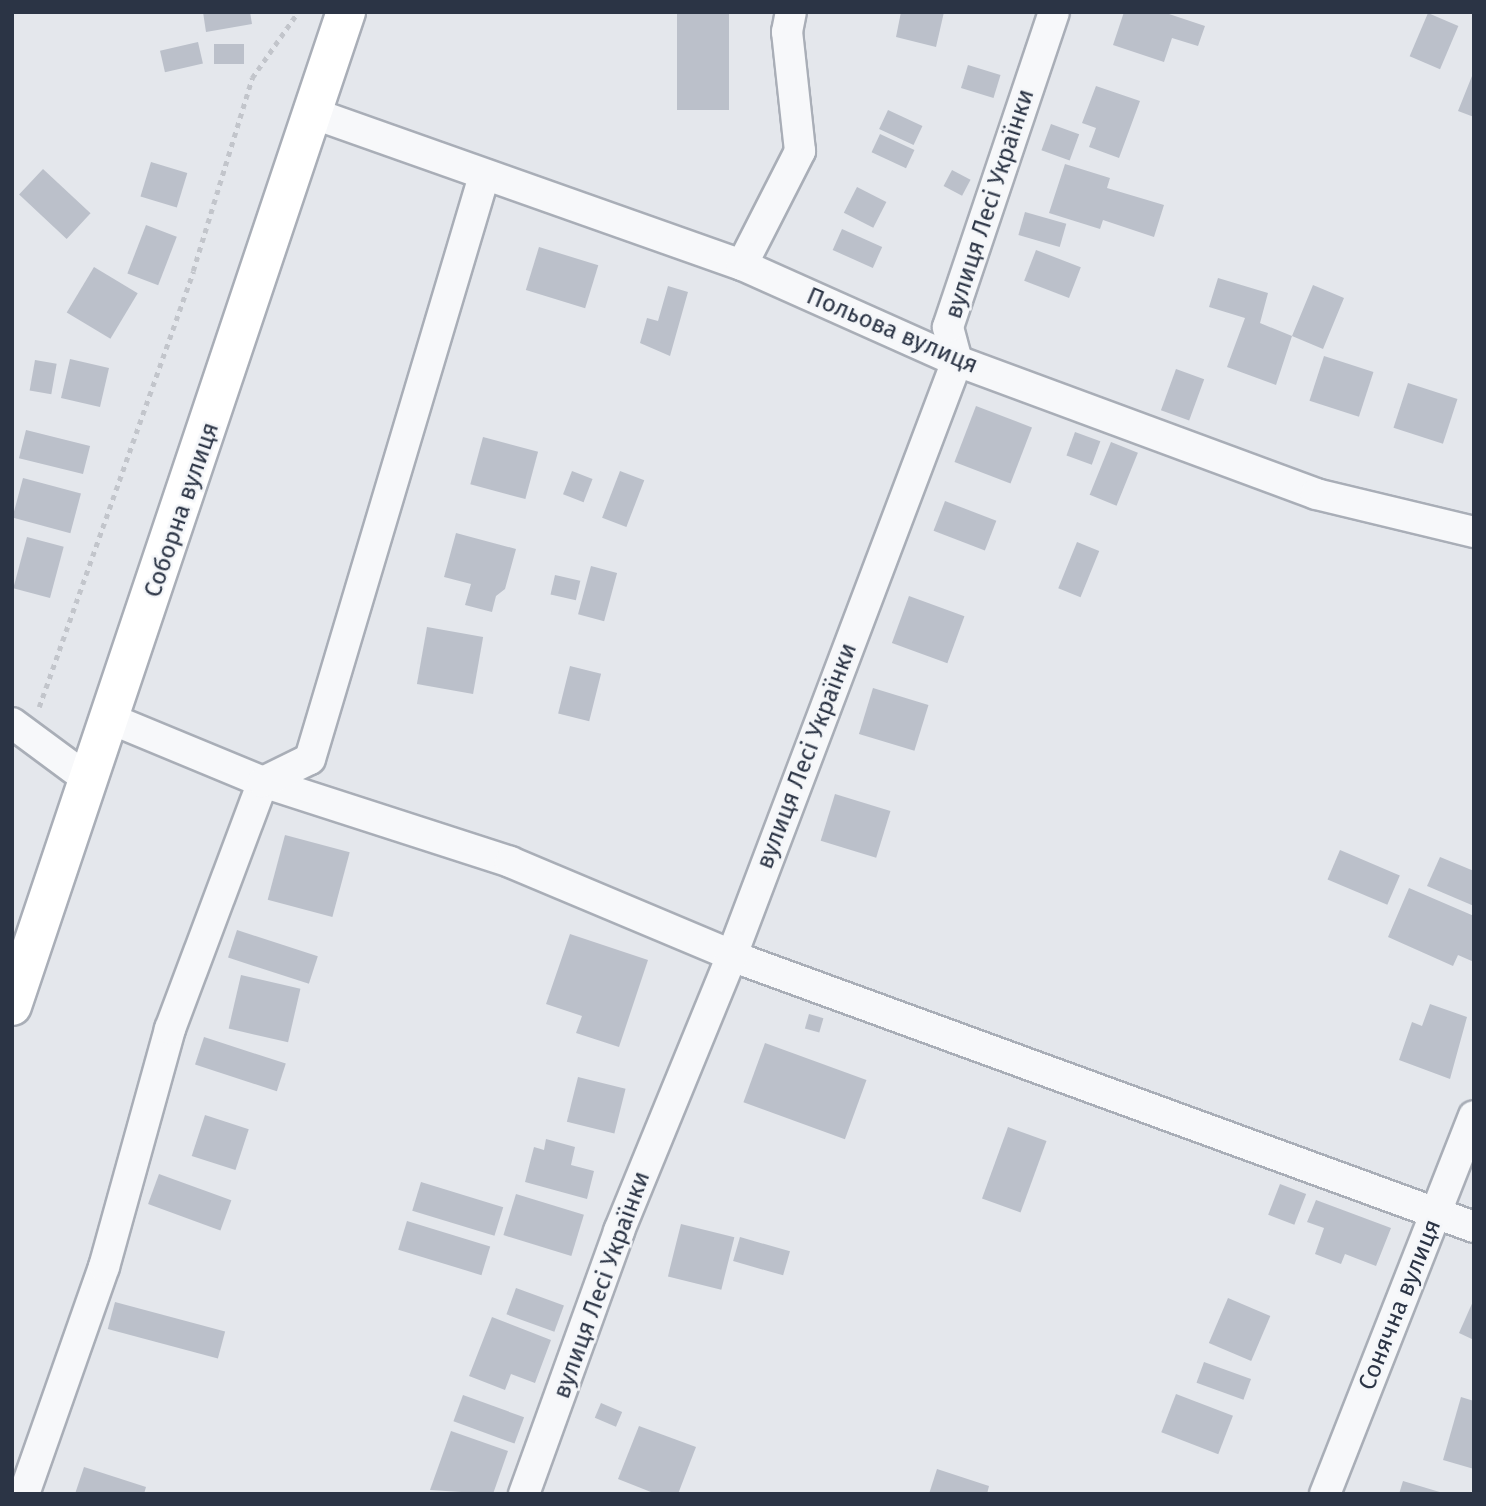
<!DOCTYPE html>
<html>
<head>
<meta charset="utf-8">
<style>
  body { margin:0 }
  #map { position:relative; width:1486px; height:1506px; overflow:hidden; background:#e4e7ec; font-family:"Fira Sans",sans-serif }
  div>[style] { position:absolute }
  [style*='--x'] { left:calc(var(--x)*1px); top:calc(var(--y)*1px); width:calc(var(--w)*1px); rotate:calc(var(--a)*1deg) }
  .building>* { inset:0; background:#bbc0ca; transform-origin:0 0 }
  .path>* { height:4.5px; margin-top:-2.25px; transform-origin:0; background:repeating-linear-gradient(90deg,#c2c5cb 0 5px,transparent 0 10px) }
  .roads { filter:drop-shadow(2px 0 #a9aeb7) drop-shadow(-2px 0 #a9aeb7) drop-shadow(0 2px #a9aeb7) drop-shadow(0 -2px #a9aeb7) }
  .street>* { height:30px; margin:-15px; padding:0 15px; transform-origin:15px; border-radius:15px; background:#f7f8fa }
  .secondary>* { height:38px; margin:-19px; padding:0 19px; transform-origin:19px; border-radius:19px; background:#fff }
  span { translate:-50% -50%; white-space:nowrap; text-align:center; line-height:1.15; -webkit-text-stroke:5px #f4f6f9; paint-order:stroke }
  .street-label { font-size:24px; color:#2b3445 }
  .frame { position:absolute; inset:0; border:14px solid #2b3445; pointer-events:none }
</style>
</head>
<body>
<div id="map">
  <div class="building">
    <div style="clip-path:polygon(203px 12px,250px 12px,252px 24px,206px 32px)"></div>
    <div style="left:677px;top:12px;width:52px;height:98px"></div>
    <div style="clip-path:polygon(901px 12px,944px 12px,936px 47px,896px 37px)"></div>
    <div style="clip-path:polygon(1124px 12px,1163px 12px,1205px 26px,1198px 46px,1172px 38px,1164px 62px,1113px 45px)"></div>
    <div style="left:1428px;top:13px;width:33px;height:47px;rotate:23deg"></div>
    <div style="left:198px;top:42px;width:22px;height:39px;rotate:77deg"></div>
    <div style="left:214px;top:44px;width:30px;height:20px"></div>
    <div style="left:968px;top:65px;width:34px;height:24px;rotate:17deg"></div>
    <div style="clip-path:polygon(1474px 71px,1474px 117px,1458px 111px)"></div>
    <div style="clip-path:polygon(1096px 86px,1140px 101px,1119px 158px,1089px 147px,1096px 128px,1082px 123px)"></div>
    <div style="left:888px;top:110px;width:38px;height:21px;rotate:25deg"></div>
    <div style="left:1051px;top:124px;width:30px;height:28px;rotate:20deg"></div>
    <div style="left:880px;top:134px;width:38px;height:20px;rotate:25deg"></div>
    <div style="left:151px;top:162px;width:38px;height:36px;rotate:17deg"></div>
    <div style="clip-path:polygon(1065px 164px,1110px 178px,1107px 188px,1164px 205px,1154px 237px,1103px 220px,1100px 229px,1049px 213px)"></div>
    <div style="left:43px;top:169px;width:65px;height:35px;rotate:43deg"></div>
    <div style="left:952px;top:170px;width:21px;height:18px;rotate:28deg"></div>
    <div style="left:857px;top:187px;width:33px;height:29px;rotate:27deg"></div>
    <div style="left:1025px;top:212px;width:43px;height:24px;rotate:16deg"></div>
    <div style="left:146px;top:225px;width:33px;height:52px;rotate:21deg"></div>
    <div style="left:842px;top:229px;width:44px;height:23px;rotate:24deg"></div>
    <div style="left:539px;top:247px;width:62px;height:45px;rotate:17deg"></div>
    <div style="left:1036px;top:250px;width:48px;height:33px;rotate:21deg"></div>
    <div style="left:94px;top:267px;width:51px;height:53px;rotate:31deg"></div>
    <div style="clip-path:polygon(1218px 278px,1268px 293px,1260px 323px,1292px 336px,1313px 285px,1344px 298px,1323px 349px,1292px 336px,1276px 385px,1227px 367px,1245px 318px,1209px 307px)"></div>
    <div style="clip-path:polygon(668px 286px,688px 292px,670px 356px,640px 343px,647px 318px,658px 321px)"></div>
    <div style="left:1324px;top:356px;width:52px;height:47px;rotate:18deg"></div>
    <div style="left:70px;top:359px;width:40px;height:40px;rotate:13deg"></div>
    <div style="left:35px;top:360px;width:22px;height:31px;rotate:10deg"></div>
    <div style="left:1176px;top:369px;width:30px;height:44px;rotate:20deg"></div>
    <div style="left:1408px;top:383px;width:52px;height:47px;rotate:18deg"></div>
    <div style="left:976px;top:406px;width:60px;height:60px;rotate:21deg"></div>
    <div style="left:26px;top:430px;width:66px;height:29px;rotate:14deg"></div>
    <div style="left:1075px;top:432px;width:27px;height:25px;rotate:20deg"></div>
    <div style="left:483px;top:437px;width:57px;height:49px;rotate:15deg"></div>
    <div style="left:1111px;top:442px;width:29px;height:57px;rotate:22deg"></div>
    <div style="left:572px;top:471px;width:22px;height:25px;rotate:21deg"></div>
    <div style="left:620px;top:471px;width:26px;height:50px;rotate:21deg"></div>
    <div style="left:23px;top:478px;width:60px;height:41px;rotate:15deg"></div>
    <div style="left:945px;top:501px;width:55px;height:32px;rotate:21deg"></div>
    <div style="clip-path:polygon(456px 533px,516px 549px,505px 589px,496px 596px,492px 612px,465px 605px,471px 584px,444px 577px)"></div>
    <div style="left:27px;top:537px;width:38px;height:53px;rotate:15deg"></div>
    <div style="left:1077px;top:542px;width:24px;height:50px;rotate:22deg"></div>
    <div style="left:591px;top:566px;width:27px;height:50px;rotate:15deg"></div>
    <div style="left:555px;top:575px;width:26px;height:20px;rotate:13deg"></div>
    <div style="left:909px;top:596px;width:59px;height:50px;rotate:20deg"></div>
    <div style="left:427px;top:627px;width:57px;height:58px;rotate:10deg"></div>
    <div style="left:570px;top:666px;width:32px;height:49px;rotate:14deg"></div>
    <div style="left:873px;top:688px;width:58px;height:48px;rotate:17deg"></div>
    <div style="left:835px;top:794px;width:58px;height:49px;rotate:17deg"></div>
    <div style="left:285px;top:835px;width:67px;height:67px;rotate:15deg"></div>
    <div style="left:1340px;top:850px;width:65px;height:32px;rotate:23deg"></div>
    <div style="clip-path:polygon(1440px 857px,1474px 871px,1474px 906px,1427px 886px)"></div>
    <div style="clip-path:polygon(1409px 888px,1474px 916px,1474px 962px,1458px 955px,1453px 966px,1388px 937px)"></div>
    <div style="left:237px;top:930px;width:85px;height:29px;rotate:18deg"></div>
    <div style="clip-path:polygon(570px 934px,648px 960px,619px 1047px,576px 1033px,582px 1016px,546px 1004px)"></div>
    <div style="left:241px;top:975px;width:61px;height:55px;rotate:13deg"></div>
    <div style="clip-path:polygon(1430px 1004px,1467px 1017px,1450px 1079px,1399px 1060px,1412px 1022px,1422px 1026px)"></div>
    <div style="left:809px;top:1014px;width:15px;height:15px;rotate:16deg"></div>
    <div style="left:204px;top:1037px;width:86px;height:29px;rotate:18deg"></div>
    <div style="left:765px;top:1043px;width:108px;height:63px;rotate:20deg"></div>
    <div style="left:578px;top:1077px;width:49px;height:46px;rotate:14deg"></div>
    <div style="left:205px;top:1115px;width:46px;height:43px;rotate:18deg"></div>
    <div style="left:1008px;top:1127px;width:41px;height:76px;rotate:20deg"></div>
    <div style="clip-path:polygon(546px 1139px,575px 1147px,571px 1165px,594px 1171px,587px 1199px,525px 1182px,534px 1147px,544px 1150px)"></div>
    <div style="left:159px;top:1174px;width:77px;height:32px;rotate:20deg"></div>
    <div style="left:421px;top:1182px;width:86px;height:30px;rotate:17deg"></div>
    <div style="left:1280px;top:1184px;width:28px;height:33px;rotate:21deg"></div>
    <div style="left:516px;top:1194px;width:71px;height:43px;rotate:17deg"></div>
    <div style="clip-path:polygon(1316px 1200px,1391px 1228px,1376px 1266px,1345px 1254px,1341px 1264px,1315px 1254px,1324px 1228px,1307px 1222px)"></div>
    <div style="left:407px;top:1221px;width:87px;height:30px;rotate:17deg"></div>
    <div style="left:681px;top:1224px;width:55px;height:54px;rotate:14deg"></div>
    <div style="left:740px;top:1237px;width:52px;height:25px;rotate:16deg"></div>
    <div style="left:516px;top:1288px;width:51px;height:28px;rotate:20deg"></div>
    <div style="left:1228px;top:1298px;width:46px;height:49px;rotate:23deg"></div>
    <div style="clip-path:polygon(1474px 1299px,1474px 1340px,1459px 1333px)"></div>
    <div style="left:115px;top:1302px;width:114px;height:28px;rotate:15deg"></div>
    <div style="clip-path:polygon(492px 1317px,551px 1340px,535px 1383px,511px 1374px,505px 1390px,469px 1376px)"></div>
    <div style="left:1204px;top:1362px;width:50px;height:22px;rotate:20deg"></div>
    <div style="left:1176px;top:1394px;width:61px;height:41px;rotate:21deg"></div>
    <div style="left:463px;top:1395px;width:65px;height:28px;rotate:20deg"></div>
    <div style="clip-path:polygon(1461px 1397px,1474px 1401px,1474px 1469px,1443px 1460px)"></div>
    <div style="left:601px;top:1403px;width:23px;height:16px;rotate:23deg"></div>
    <div style="clip-path:polygon(639px 1426px,696px 1447px,678px 1494px,656px 1494px,618px 1479px)"></div>
    <div style="clip-path:polygon(451px 1431px,508px 1451px,493px 1494px,430px 1490px)"></div>
    <div style="clip-path:polygon(84px 1467px,146px 1487px,144px 1494px,75px 1494px)"></div>
    <div style="clip-path:polygon(937px 1469px,989px 1486px,987px 1494px,929px 1494px)"></div>
    <div style="clip-path:polygon(1403px 1481px,1443px 1493px,1443px 1494px,1399px 1494px)"></div>
  </div>
  <div class="path">
    <div style="--x:39;--y:707;--w:462;--a:-70.5"></div>
    <div style="--x:193;--y:271;--w:202;--a:-73"></div>
    <div style="--x:252;--y:78;--w:80;--a:-55.1"></div>
  </div>
  <div class="roads">
    <div class="street">
      <div style="--x:315;--y:114;--w:453;--a:19.5"></div>
      <div style="--x:742;--y:265;--w:235;--a:24.1"></div>
      <div style="--x:957;--y:361;--w:383;--a:20.3"></div>
      <div style="--x:1316;--y:494;--w:163;--a:13.5"></div>
      <div style="--x:742;--y:265;--w:128;--a:-63"></div>
      <div style="--x:800;--y:151;--w:120;--a:-96.2"></div>
      <div style="--x:787;--y:32;--w:20;--a:-79"></div>
      <div style="--x:111;--y:719;--w:165;--a:22.5"></div>
      <div style="--x:263;--y:782;--w:260;--a:17.9"></div>
      <div style="--x:510;--y:862;--w:258;--a:22.8"></div>
      <div style="--x:748;--y:962;--w:773;--a:20.05"></div>
      <div style="--x:12;--y:723;--w:96;--a:36.5"></div>
      <div style="--x:24;--y:1494;--w:241;--a:-70.6"></div>
      <div style="--x:104;--y:1267;--w:247;--a:-74.5"></div>
      <div style="--x:170;--y:1029;--w:264;--a:-69.4"></div>
      <div style="--x:263;--y:782;--w:52;--a:-26.1"></div>
      <div style="--x:310;--y:759;--w:608;--a:-73.38"></div>
      <div style="--x:524;--y:1494;--w:280;--a:-70.1"></div>
      <div style="--x:619;--y:1231;--w:298;--a:-67.7"></div>
      <div style="--x:732;--y:955;--w:635;--a:-69.25"></div>
      <div style="--x:957;--y:361;--w:35;--a:-105"></div>
      <div style="--x:948;--y:327;--w:332;--a:-71.4"></div>
      <div style="--x:1325;--y:1494;--w:406;--a:-68.5"></div>
    </div>
    <div class="secondary">
      <div style="--x:12;--y:1006;--w:1049;--a:-71.43"></div>
    </div>
  </div>
  <div class="street-label">
    <span style="left:990px;top:204px;rotate:-72deg">вулиця Лесі Українки</span>
    <span style="left:892px;top:331px;rotate:23deg">Польова вулиця</span>
    <span style="left:182px;top:510px;rotate:-71deg">Соборна вулиця</span>
    <span style="left:807px;top:756px;rotate:-69deg">вулиця Лесі Українки</span>
    <span style="left:602px;top:1285px;rotate:-70deg">вулиця Лесі Українки</span>
    <span style="left:1400px;top:1305px;rotate:-68deg">Сонячна вулиця</span>
  </div>
  <div class="frame"></div>
</div>
</body>
</html>
